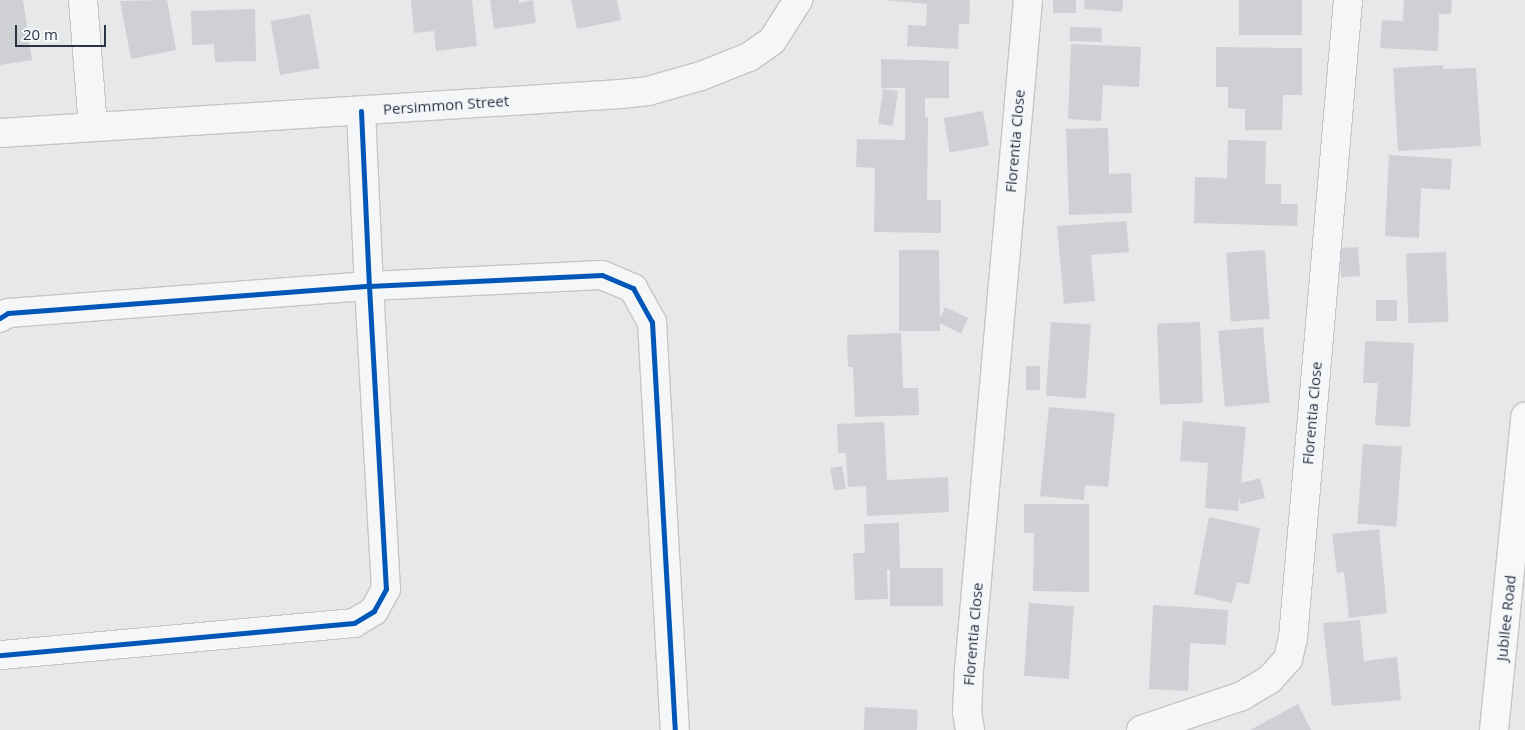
<!DOCTYPE html>
<html>
<head>
<meta charset="utf-8">
<style>
  body { margin:0 }
  #map { position:relative; width:1525px; height:730px; overflow:hidden; background:#e6e8ea; font-family:"Open Sans",sans-serif }
  div>[style] { position:absolute }
  [style*='--x'] { left:calc(var(--x)*1px); top:calc(var(--y)*1px); width:calc(var(--w)*1px); rotate:calc(var(--a)*1deg) }
  .building>* { inset:0; background:#ced0d3; transform-origin:0 0 }
  .roads { filter:drop-shadow(1px 0 #c4c6c8) drop-shadow(-1px 0 #c4c6c8) drop-shadow(0 1px #c4c6c8) drop-shadow(0 -1px #c4c6c8) }
  .minor>* { height:28px; margin:-14px; padding:0 14px; transform-origin:14px; border-radius:14px; background:#f5f6f7 }
  .major>* { height:28px; margin:-14px; padding:0 14px; transform-origin:14px; border-radius:14px; background:#f8f8f8 }
  .cycleway>* { height:5px; margin:-2.5px; padding:0 2.5px; transform-origin:2.5px; border-radius:2.5px; background:#0057b8 }
  span { translate:-50% -50%; white-space:nowrap; text-align:center; line-height:1.15; -webkit-text-stroke:4.5px #f4f6f9; paint-order:stroke }
  .street-label { font-size:15px; color:#2b3445 }
  .scale { position:absolute; left:15px; top:25px; width:91px; height:22px; box-sizing:border-box; border:2px solid #2b3445; border-top:0; padding-left:6px; font-size:15px; line-height:18px; white-space:nowrap; color:#2b3445; -webkit-text-stroke:4px #f4f6f9; paint-order:stroke }
</style>
</head>
<body>
<div id="map">
  <div class="building">
    <div style="clip-path:polygon(0 0,23px 0,32px 60px,0 65px)"></div>
    <div style="clip-path:polygon(167px 0,176px 50px,131px 59px,120px 1px)"></div>
    <div style="clip-path:polygon(411px 0,472px 0,477px 46px,436px 51px,434px 31px,414px 33px)"></div>
    <div style="clip-path:polygon(490px 0,519px 0,519px 3px,533px 0,536px 23px,494px 29px)"></div>
    <div style="clip-path:polygon(571px 0,617px 0,621px 20px,577px 29px)"></div>
    <div style="clip-path:polygon(883px 0,970px 0,969px 24px,959px 24px,958px 49px,907px 46px,908px 25px,926px 26px,927px 4px)"></div>
    <div style="left:1053px;top:0;width:23px;height:13px"></div>
    <div style="clip-path:polygon(1085px 0,1123px 0,1122px 12px,1084px 9px)"></div>
    <div style="left:1239px;top:0;width:63px;height:35px"></div>
    <div style="clip-path:polygon(1404px 0,1452px 0,1451px 14px,1439px 14px,1438px 51px,1380px 48px,1382px 20px,1403px 21px)"></div>
    <div style="clip-path:polygon(255px 9px,256px 61px,215px 62px,214px 44px,192px 45px,191px 11px)"></div>
    <div style="left:310px;top:14px;width:55px;height:40px;rotate:80deg"></div>
    <div style="left:1070px;top:27px;width:32px;height:14px;rotate:2deg"></div>
    <div style="clip-path:polygon(1071px 44px,1141px 47px,1139px 87px,1103px 85px,1101px 121px,1068px 119px)"></div>
    <div style="clip-path:polygon(1216px 47px,1302px 48px,1302px 95px,1283px 95px,1282px 130px,1245px 130px,1245px 109px,1228px 108px,1228px 87px,1216px 87px)"></div>
    <div style="clip-path:polygon(881px 59px,949px 61px,949px 98px,925px 98px,925px 117px,928px 117px,927px 200px,941px 200px,941px 233px,874px 232px,875px 168px,856px 167px,857px 139px,905px 140px,905px 88px,881px 88px)"></div>
    <div style="clip-path:polygon(1443px 65px,1443px 69px,1476px 68px,1481px 146px,1398px 151px,1393px 68px)"></div>
    <div style="left:883px;top:89px;width:15px;height:35px;rotate:8deg"></div>
    <div style="left:983px;top:111px;width:35px;height:40px;rotate:80deg"></div>
    <div style="clip-path:polygon(1108px 128px,1109px 174px,1131px 173px,1132px 213px,1069px 215px,1066px 129px)"></div>
    <div style="clip-path:polygon(1228px 140px,1266px 141px,1265px 184px,1281px 184px,1281px 204px,1298px 204px,1297px 226px,1194px 223px,1195px 177px,1227px 178px)"></div>
    <div style="clip-path:polygon(1389px 155px,1452px 159px,1450px 190px,1421px 188px,1419px 238px,1385px 236px)"></div>
    <div style="clip-path:polygon(1126px 221px,1129px 252px,1091px 255px,1095px 301px,1064px 304px,1057px 226px)"></div>
    <div style="left:1358px;top:247px;width:29px;height:19px;rotate:86deg"></div>
    <div style="clip-path:polygon(899px 250px,939px 250px,940px 319px,945px 307px,968px 318px,961px 334px,940px 323px,940px 331px,899px 331px)"></div>
    <div style="left:1265px;top:250px;width:69px;height:39px;rotate:86deg"></div>
    <div style="left:1446px;top:252px;width:70px;height:40px;rotate:88deg"></div>
    <div style="left:1397px;top:300px;width:21px;height:21px;rotate:90deg"></div>
    <div style="left:1051px;top:322px;width:40px;height:74px;rotate:4deg"></div>
    <div style="left:1200px;top:322px;width:81px;height:43px;rotate:88deg"></div>
    <div style="left:1263px;top:327px;width:76px;height:45px;rotate:85deg"></div>
    <div style="clip-path:polygon(901px 333px,903px 388px,918px 388px,919px 415px,855px 417px,853px 367px,848px 367px,847px 335px)"></div>
    <div style="clip-path:polygon(1365px 341px,1414px 343px,1410px 427px,1375px 425px,1378px 383px,1363px 383px)"></div>
    <div style="left:1026px;top:366px;width:14px;height:24px"></div>
    <div style="clip-path:polygon(1049px 407px,1115px 413px,1108px 487px,1085px 485px,1084px 500px,1040px 496px)"></div>
    <div style="clip-path:polygon(1183px 421px,1246px 427px,1241px 483px,1260px 478px,1265px 498px,1241px 504px,1239px 498px,1238px 511px,1205px 508px,1208px 463px,1180px 461px)"></div>
    <div style="clip-path:polygon(884px 422px,887px 480px,948px 477px,949px 512px,867px 516px,866px 486px,848px 487px,846px 453px,838px 453px,837px 424px)"></div>
    <div style="left:1363px;top:444px;width:39px;height:80px;rotate:4deg"></div>
    <div style="left:842px;top:466px;width:23px;height:12px;rotate:80deg"></div>
    <div style="clip-path:polygon(1024px 504px,1089px 504px,1089px 592px,1033px 591px,1034px 533px,1024px 533px)"></div>
    <div style="clip-path:polygon(1209px 517px,1260px 528px,1249px 585px,1237px 582px,1232px 603px,1194px 594px)"></div>
    <div style="clip-path:polygon(899px 523px,900px 568px,943px 568px,943px 606px,890px 606px,890px 570px,887px 570px,888px 599px,855px 600px,853px 553px,865px 553px,864px 524px)"></div>
    <div style="clip-path:polygon(1379px 529px,1387px 613px,1349px 618px,1344px 572px,1337px 573px,1332px 534px)"></div>
    <div style="left:1029px;top:603px;width:45px;height:73px;rotate:4deg"></div>
    <div style="clip-path:polygon(1153px 605px,1228px 610px,1226px 645px,1190px 643px,1188px 691px,1149px 689px)"></div>
    <div style="clip-path:polygon(1360px 620px,1364px 661px,1397px 657px,1401px 700px,1332px 706px,1323px 623px)"></div>
    <div style="clip-path:polygon(1298px 704px,1311px 730px,1250px 730px)"></div>
    <div style="left:865px;top:707px;width:53px;height:23px;rotate:3deg"></div>
  </div>
  <div class="roads">
    <div class="minor">
      <div style="--x:83;--y:0;--w:127;--a:85.5"></div>
      <div style="--x:361;--y:111;--w:175;--a:87.4"></div>
      <div style="--x:369;--y:286;--w:233;--a:-2.7"></div>
      <div style="--x:602;--y:275;--w:34;--a:23"></div>
      <div style="--x:633;--y:288;--w:39;--a:61"></div>
      <div style="--x:652;--y:322;--w:409;--a:86.8"></div>
      <div style="--x:0;--y:133;--w:622;--a:-3.59"></div>
      <div style="--x:621;--y:94;--w:27;--a:-6"></div>
      <div style="--x:648;--y:91;--w:55;--a:-15.8"></div>
      <div style="--x:701;--y:76;--w:52;--a:-21.6"></div>
      <div style="--x:749;--y:57;--w:28;--a:-35"></div>
      <div style="--x:772;--y:41;--w:49;--a:-57.6"></div>
      <div style="--x:0;--y:318;--w:9;--a:-32"></div>
      <div style="--x:8;--y:313;--w:362;--a:-4.3"></div>
      <div style="--x:369;--y:286;--w:303;--a:86.8"></div>
      <div style="--x:386;--y:589;--w:25;--a:119"></div>
      <div style="--x:374;--y:611;--w:23;--a:149"></div>
      <div style="--x:354;--y:623;--w:355;--a:174.8"></div>
      <div style="--x:970;--y:730;--w:18;--a:-99"></div>
      <div style="--x:967;--y:712;--w:42;--a:-87.3"></div>
      <div style="--x:969;--y:670;--w:673;--a:-84.97"></div>
      <div style="--x:1141;--y:730;--w:107;--a:-18.6"></div>
      <div style="--x:1242;--y:696;--w:33;--a:-31"></div>
      <div style="--x:1270;--y:679;--w:27;--a:-48"></div>
      <div style="--x:1288;--y:659;--w:22;--a:-77"></div>
      <div style="--x:1293;--y:638;--w:640;--a:-85.07"></div>
    </div>
    <div class="major">
      <div style="--x:1494;--y:730;--w:315;--a:-84.3"></div>
    </div>
  </div>
  <div class="cycleway">
    <div style="--x:361;--y:111;--w:175;--a:87.4"></div>
    <div style="--x:369;--y:286;--w:233;--a:-2.7"></div>
    <div style="--x:602;--y:275;--w:34;--a:23"></div>
    <div style="--x:633;--y:288;--w:39;--a:61"></div>
    <div style="--x:652;--y:322;--w:409;--a:86.8"></div>
    <div style="--x:0;--y:318;--w:9;--a:-32"></div>
    <div style="--x:8;--y:313;--w:362;--a:-4.3"></div>
    <div style="--x:369;--y:286;--w:303;--a:86.8"></div>
    <div style="--x:386;--y:589;--w:25;--a:119"></div>
    <div style="--x:374;--y:611;--w:23;--a:149"></div>
    <div style="--x:354;--y:623;--w:355;--a:174.8"></div>
  </div>
  <div class="street-label">
    <span style="left:446px;top:105px;rotate:-4deg">Persimmon Street</span>
    <span style="left:1015px;top:141px;rotate:-85deg">Florentia Close</span>
    <span style="left:1312px;top:413px;rotate:-85deg">Florentia Close</span>
    <span style="left:1506px;top:618px;rotate:-84deg">Jubilee Road</span>
    <span style="left:973px;top:634px;rotate:-85deg">Florentia Close</span>
  </div>
  <div class="scale">20 m</div>
</div>
</body>
</html>
